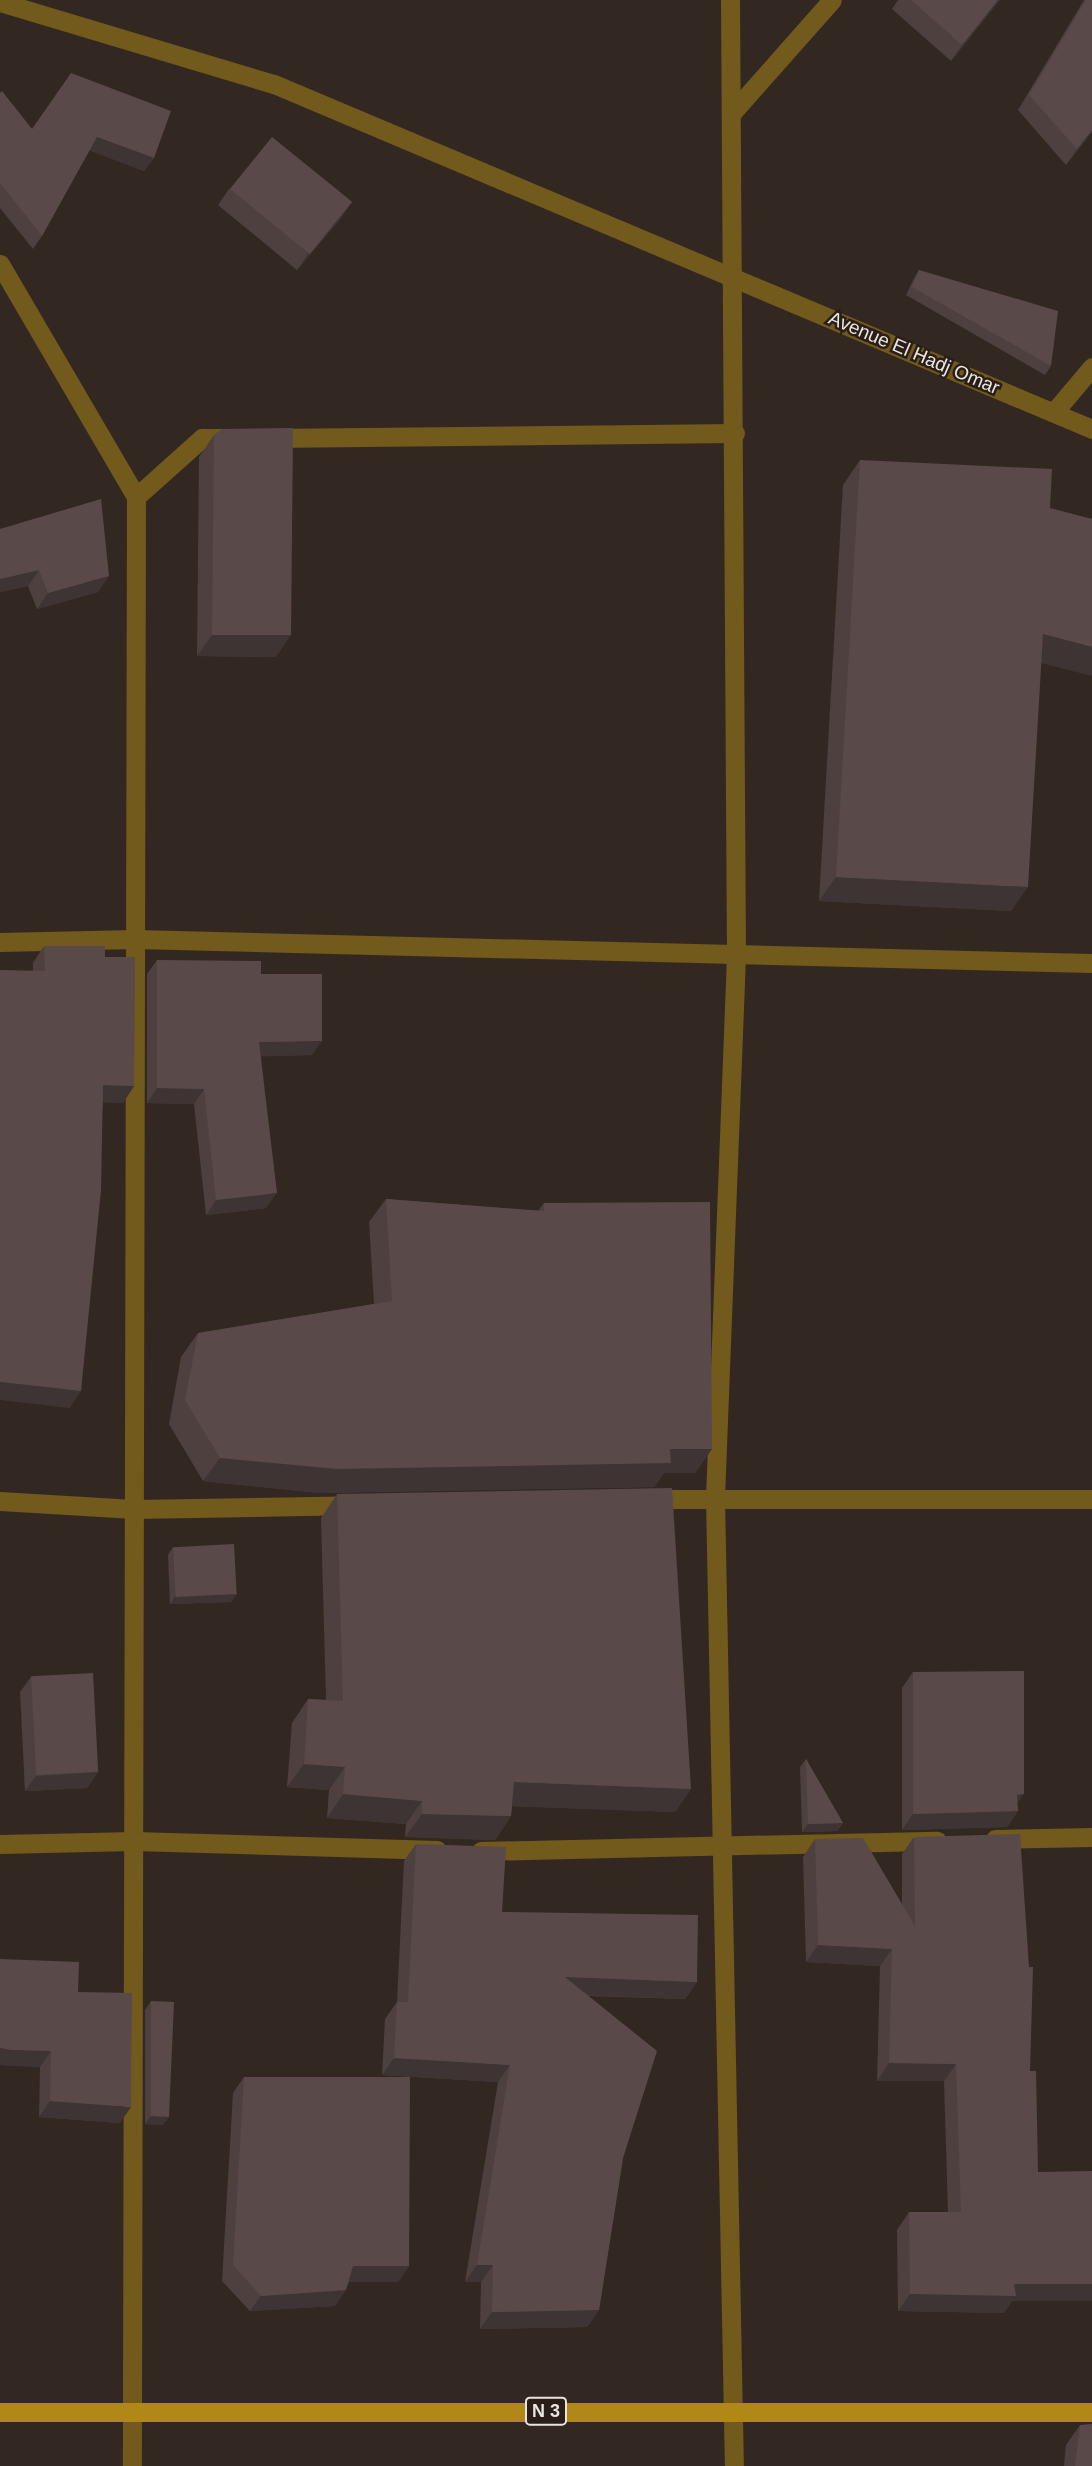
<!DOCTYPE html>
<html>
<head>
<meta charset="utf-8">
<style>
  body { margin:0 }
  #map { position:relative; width:1092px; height:2466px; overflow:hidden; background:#332821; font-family:Helvetica,sans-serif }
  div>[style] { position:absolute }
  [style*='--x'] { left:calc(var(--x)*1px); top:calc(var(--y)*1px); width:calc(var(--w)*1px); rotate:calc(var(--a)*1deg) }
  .minor>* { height:19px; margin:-9.5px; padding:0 9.5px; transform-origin:9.5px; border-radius:9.5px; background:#72591c }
  .tertiary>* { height:19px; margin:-9.5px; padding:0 9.5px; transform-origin:9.5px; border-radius:9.5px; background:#72591c }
  .primary>* { height:19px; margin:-9.5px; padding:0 9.5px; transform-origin:9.5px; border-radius:9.5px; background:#b18818 }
  .wall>* { inset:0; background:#4d403f }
  .shaded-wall>* { inset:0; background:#3e3433 }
  .building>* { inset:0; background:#594a49; transform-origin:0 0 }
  span { translate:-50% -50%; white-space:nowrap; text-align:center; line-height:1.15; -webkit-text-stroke:5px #291e18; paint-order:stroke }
  .shield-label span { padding:2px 5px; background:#291e18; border:2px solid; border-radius:5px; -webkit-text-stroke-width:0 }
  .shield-label { font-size:18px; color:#eae3df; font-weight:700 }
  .street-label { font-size:19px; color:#eae3df }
</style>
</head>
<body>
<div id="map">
  <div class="minor">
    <div style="--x:731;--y:114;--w:152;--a:-48.5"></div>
    <div style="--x:0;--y:264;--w:270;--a:59.7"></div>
    <div style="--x:136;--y:497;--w:1969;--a:90.12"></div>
    <div style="--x:1054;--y:412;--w:59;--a:-49.8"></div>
    <div style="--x:269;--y:438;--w:466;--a:-0.6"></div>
    <div style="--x:136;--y:497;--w:89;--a:-41.8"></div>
    <div style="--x:202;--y:438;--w:37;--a:0"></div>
    <div style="--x:0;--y:942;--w:135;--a:-1.3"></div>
    <div style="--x:135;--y:939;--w:957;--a:1.44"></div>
    <div style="--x:649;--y:1499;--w:443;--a:0"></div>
    <div style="--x:0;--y:1501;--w:134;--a:3.4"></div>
    <div style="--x:134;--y:1509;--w:222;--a:-1"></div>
    <div style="--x:995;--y:1839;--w:97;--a:-1.2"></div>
    <div style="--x:0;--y:1844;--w:134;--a:-1.3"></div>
    <div style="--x:134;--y:1841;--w:303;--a:1.7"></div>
    <div style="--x:481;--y:1851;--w:456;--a:-1.3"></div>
  </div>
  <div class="tertiary">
    <div style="--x:730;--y:0;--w:956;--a:89.64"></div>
    <div style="--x:736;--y:956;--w:542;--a:92.22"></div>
    <div style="--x:715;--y:1498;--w:968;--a:88.88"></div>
    <div style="--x:0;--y:2;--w:286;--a:16.7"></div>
    <div style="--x:274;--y:84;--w:888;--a:22.87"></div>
  </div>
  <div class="primary">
    <div style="--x:0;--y:2412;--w:1092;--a:0"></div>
  </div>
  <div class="wall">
    <div style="clip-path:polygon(898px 0,1000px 0,951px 61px,892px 9px)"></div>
    <div style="clip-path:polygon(1084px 0,1092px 0,1092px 132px,1066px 165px,1018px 110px)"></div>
    <div style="clip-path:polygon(0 93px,32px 129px,154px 158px,144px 171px,89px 150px,42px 236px,33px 249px,0 208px)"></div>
    <div style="clip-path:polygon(229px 189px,352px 202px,341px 218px,297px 270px,218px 205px)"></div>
    <div style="clip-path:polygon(919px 270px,1051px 366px,1045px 375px,906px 295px,914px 278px)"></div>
    <div style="clip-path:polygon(214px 435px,276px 657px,197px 656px,199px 457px)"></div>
    <div style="clip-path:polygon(860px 460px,1041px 663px,1011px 911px,819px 901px,843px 485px)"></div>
    <div style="clip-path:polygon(0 529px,98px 592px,37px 609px,28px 586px,0 592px)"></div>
    <div style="clip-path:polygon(44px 946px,105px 957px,134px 1086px,123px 1103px,103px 1102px,81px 1391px,69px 1408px,33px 971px,33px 963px)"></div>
    <div style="clip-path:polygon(157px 960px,261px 974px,312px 1055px,261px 1056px,266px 1208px,206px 1215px,194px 1104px,147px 1103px,147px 974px)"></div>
    <div style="clip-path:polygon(386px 1199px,538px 1211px,544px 1203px,712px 1449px,695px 1473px,664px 1473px,654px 1487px,320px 1493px,203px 1481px,169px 1424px,181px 1357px,198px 1333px,374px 1304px,369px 1222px)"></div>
    <div style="clip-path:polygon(337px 1494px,691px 1789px,675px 1812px,512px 1806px,511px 1816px,495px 1840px,405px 1837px,406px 1824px,327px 1818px,329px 1790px,287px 1787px,292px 1723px,308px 1699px,326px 1700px,321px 1518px)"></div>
    <div style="clip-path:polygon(173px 1547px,237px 1594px,231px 1602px,170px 1604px,168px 1555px)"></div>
    <div style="clip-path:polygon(913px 1672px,1017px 1803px,1018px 1811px,1007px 1827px,902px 1830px,902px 1688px)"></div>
    <div style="clip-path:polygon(31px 1677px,98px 1772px,87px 1788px,25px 1791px,20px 1692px)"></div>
    <div style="clip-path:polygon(806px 1759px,843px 1823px,837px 1831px,802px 1832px,800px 1767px)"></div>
    <div style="clip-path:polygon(914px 1837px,1012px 2301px,1004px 2313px,898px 2311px,897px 2230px,909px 2212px,948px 2212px,944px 2081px,877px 2081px,880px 1966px,806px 1962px,803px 1857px,815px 1839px,902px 1906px,902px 1854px)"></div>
    <div style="clip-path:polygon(416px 1844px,502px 1912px,697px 1982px,685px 1999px,588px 1996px,623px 2158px,599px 2310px,587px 2327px,480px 2329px,481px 2282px,465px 2282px,498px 2082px,382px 2075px,385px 2019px,397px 2002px,404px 1861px)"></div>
    <div style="clip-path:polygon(0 1959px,78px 1992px,120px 2123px,39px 2117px,40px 2067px,0 2065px)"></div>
    <div style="clip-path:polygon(151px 2001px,163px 2125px,145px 2124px,145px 2010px)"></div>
    <div style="clip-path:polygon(244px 2077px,409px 2266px,398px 2282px,349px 2282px,335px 2306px,250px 2311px,222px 2281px,233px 2093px)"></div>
    <div style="clip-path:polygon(1080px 2425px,1092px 2466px,1064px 2466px,1066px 2445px)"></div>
  </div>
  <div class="shaded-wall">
    <div style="clip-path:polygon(998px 0,1000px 0,951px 61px,962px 45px)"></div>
    <div style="clip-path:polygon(1092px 130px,1092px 132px,1066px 165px,1077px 149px)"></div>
    <div style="clip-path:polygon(97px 137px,154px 158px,144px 171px,88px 150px)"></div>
    <div style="clip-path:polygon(352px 202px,341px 218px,297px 270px,308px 254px)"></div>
    <div style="clip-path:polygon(39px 570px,28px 586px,0 592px,0 579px)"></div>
    <div style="clip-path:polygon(109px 576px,98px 592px,37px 609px,48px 593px)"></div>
    <div style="clip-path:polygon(1043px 634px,1092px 647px,1092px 676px,1026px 659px)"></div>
    <div style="clip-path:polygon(212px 635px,291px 635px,276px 657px,197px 656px)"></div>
    <div style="clip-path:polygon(836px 877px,1028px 887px,1011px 911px,819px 901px)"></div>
    <div style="clip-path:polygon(322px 1041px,312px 1055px,249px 1057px,259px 1042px)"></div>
    <div style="clip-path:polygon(103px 1085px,134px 1086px,123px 1103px,91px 1102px)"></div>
    <div style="clip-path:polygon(157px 1088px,204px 1089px,194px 1104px,147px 1103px)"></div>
    <div style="clip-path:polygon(277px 1193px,266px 1208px,206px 1215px,216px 1200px)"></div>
    <div style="clip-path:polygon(0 1382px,81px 1391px,69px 1408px,0 1400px)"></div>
    <div style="clip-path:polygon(670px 1449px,712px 1449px,695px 1473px,664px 1473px,654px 1487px,320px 1493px,203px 1481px,220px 1458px)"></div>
    <div style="clip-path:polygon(237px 1594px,231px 1602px,170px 1604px,175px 1596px)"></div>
    <div style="clip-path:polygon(304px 1764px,345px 1767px,329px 1790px,287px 1787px)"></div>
    <div style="clip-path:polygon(98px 1772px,87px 1788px,25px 1791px,36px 1776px)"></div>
    <div style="clip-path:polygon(514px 1782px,691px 1789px,675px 1812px,497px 1806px)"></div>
    <div style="clip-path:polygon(343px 1794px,422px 1801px,406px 1824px,327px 1818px)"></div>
    <div style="clip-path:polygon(1024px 1794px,1012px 1810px,1017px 1795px)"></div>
    <div style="clip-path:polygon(1018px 1811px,1007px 1827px,902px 1830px,913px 1814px)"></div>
    <div style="clip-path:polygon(422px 1814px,511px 1816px,495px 1840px,405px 1837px)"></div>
    <div style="clip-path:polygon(843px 1823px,837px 1831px,802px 1832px,808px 1824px)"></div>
    <div style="clip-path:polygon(818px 1945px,892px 1949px,880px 1966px,806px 1962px)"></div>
    <div style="clip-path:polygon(565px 1977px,697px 1982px,685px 1999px,553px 1994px)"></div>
    <div style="clip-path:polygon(0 2048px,51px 2051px,40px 2067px,0 2065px)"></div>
    <div style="clip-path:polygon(394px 2058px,510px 2065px,498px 2082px,382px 2075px)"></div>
    <div style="clip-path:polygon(889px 2063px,956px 2064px,944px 2081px,877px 2081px)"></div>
    <div style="clip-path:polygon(50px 2101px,131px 2107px,120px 2123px,39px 2117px)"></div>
    <div style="clip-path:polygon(151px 2116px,169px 2117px,163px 2125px,145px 2124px)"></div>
    <div style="clip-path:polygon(477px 2265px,493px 2265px,481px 2282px,465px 2282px)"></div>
    <div style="clip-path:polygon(353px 2266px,409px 2266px,398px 2282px,342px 2282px)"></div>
    <div style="clip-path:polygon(1014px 2284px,1092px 2284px,1092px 2301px,1012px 2301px,1004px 2313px,898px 2311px,910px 2294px)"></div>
    <div style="clip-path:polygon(346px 2290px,335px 2306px,250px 2311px,261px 2296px)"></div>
    <div style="clip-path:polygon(599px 2310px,587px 2327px,480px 2329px,492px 2312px)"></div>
  </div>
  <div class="building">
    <div style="clip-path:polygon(911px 0,998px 0,962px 45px)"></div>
    <div style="clip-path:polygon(1086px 0,1092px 0,1092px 130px,1077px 149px,1029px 95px)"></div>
    <div style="clip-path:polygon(71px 73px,171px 111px,154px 158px,97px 137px,42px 236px,0 183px,0 93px,2px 91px,32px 129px)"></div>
    <div style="left:272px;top:137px;width:103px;height:67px;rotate:39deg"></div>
    <div style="clip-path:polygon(919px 270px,1058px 311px,1051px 366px,912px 287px)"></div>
    <div style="clip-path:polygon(293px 428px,291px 635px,212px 635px,214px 435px,222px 429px)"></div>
    <div style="clip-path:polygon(860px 460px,1052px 469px,1050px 508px,1092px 519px,1092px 647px,1043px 634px,1028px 887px,836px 877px)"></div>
    <div style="clip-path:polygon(101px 499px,109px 576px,48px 593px,39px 570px,0 579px,0 529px)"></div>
    <div style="clip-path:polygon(44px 946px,105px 946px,105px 957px,135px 957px,134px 1086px,103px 1085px,101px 1190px,81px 1391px,0 1382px,0 970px,45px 971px)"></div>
    <div style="clip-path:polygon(157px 960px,261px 961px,261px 974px,322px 974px,322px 1041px,259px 1042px,277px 1193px,216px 1200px,204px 1089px,157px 1088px)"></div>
    <div style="clip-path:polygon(386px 1199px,544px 1211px,544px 1203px,710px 1202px,712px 1449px,670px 1449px,671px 1463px,337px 1469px,220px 1458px,185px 1400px,198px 1333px,392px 1301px)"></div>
    <div style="clip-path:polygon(672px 1488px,691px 1789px,514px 1782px,511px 1816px,422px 1814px,422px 1801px,343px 1794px,345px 1767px,304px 1764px,308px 1699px,343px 1701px,337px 1494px)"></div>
    <div style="left:234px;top:1544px;width:50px;height:61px;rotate:87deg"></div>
    <div style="clip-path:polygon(1024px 1671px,1024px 1794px,1017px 1795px,1018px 1811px,913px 1814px,913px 1672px)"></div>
    <div style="left:93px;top:1673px;width:99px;height:62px;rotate:87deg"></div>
    <div style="clip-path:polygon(806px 1759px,843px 1823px,808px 1824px)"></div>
    <div style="clip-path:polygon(1020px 1834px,1029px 1967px,1033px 1967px,1030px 2071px,1036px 2071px,1038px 2172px,1092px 2171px,1092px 2284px,1014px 2284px,1016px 2296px,910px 2294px,909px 2212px,961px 2212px,956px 2064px,889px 2063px,892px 1949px,818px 1945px,815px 1839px,863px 1838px,915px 1926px,914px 1837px)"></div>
    <div style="clip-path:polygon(416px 1844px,506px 1847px,502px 1912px,698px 1915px,697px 1982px,565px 1977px,657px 2051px,623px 2158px,599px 2310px,492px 2312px,493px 2265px,477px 2265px,510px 2065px,394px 2058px,397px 2002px,408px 2002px)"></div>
    <div style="clip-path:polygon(0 1959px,79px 1962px,78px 1992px,132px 1993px,131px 2107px,50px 2101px,51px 2051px,12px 2050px,0 2048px)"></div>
    <div style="clip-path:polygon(151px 2001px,174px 2002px,169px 2117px,151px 2116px)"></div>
    <div style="clip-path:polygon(244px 2077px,410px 2077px,409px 2266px,353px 2266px,346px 2290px,261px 2296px,233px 2265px)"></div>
    <div style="clip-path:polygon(1092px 2424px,1092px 2466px,1075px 2466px,1080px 2425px)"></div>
  </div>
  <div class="shield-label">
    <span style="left:546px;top:2411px">N 3</span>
  </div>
  <div class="street-label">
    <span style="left:914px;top:353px;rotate:23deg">Avenue El Hadj Omar</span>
  </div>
</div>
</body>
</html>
